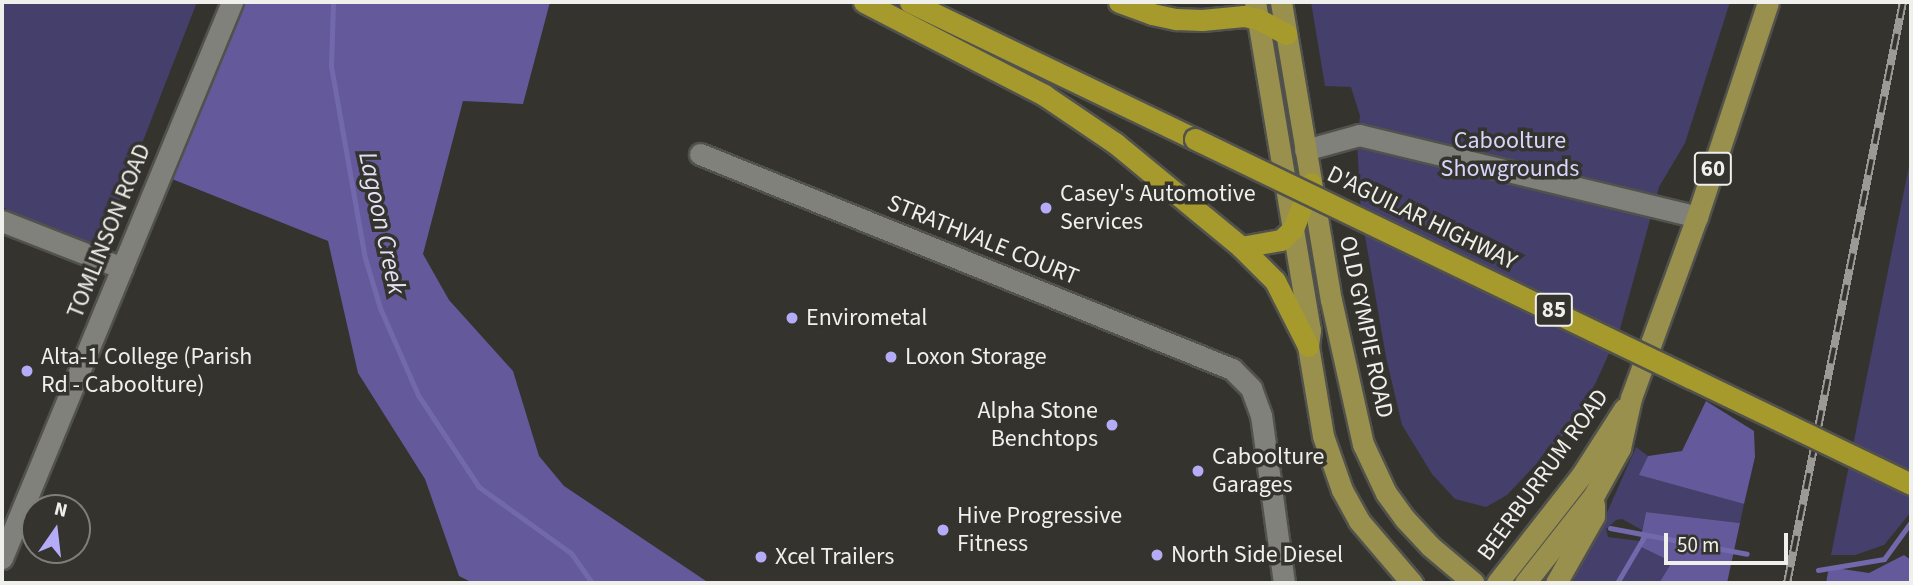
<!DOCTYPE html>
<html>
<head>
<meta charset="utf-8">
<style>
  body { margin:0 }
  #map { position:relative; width:1913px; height:585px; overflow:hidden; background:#34332e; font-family:"Source Sans 3",sans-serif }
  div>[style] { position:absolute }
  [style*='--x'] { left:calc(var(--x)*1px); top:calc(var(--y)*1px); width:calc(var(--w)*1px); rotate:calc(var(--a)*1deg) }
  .green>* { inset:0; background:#453f6c }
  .forest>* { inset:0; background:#63599b }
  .stream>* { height:5px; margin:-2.5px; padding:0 2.5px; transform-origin:2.5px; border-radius:2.5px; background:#7269ad }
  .roads { filter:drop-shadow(2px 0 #52524d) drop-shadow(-2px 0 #52524d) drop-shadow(0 2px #52524d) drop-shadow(0 -2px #52524d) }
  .minor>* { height:21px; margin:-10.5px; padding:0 10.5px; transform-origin:10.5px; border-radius:10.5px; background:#81817b }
  .major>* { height:21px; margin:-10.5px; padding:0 10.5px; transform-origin:10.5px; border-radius:10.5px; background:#98904c }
  .highway>* { height:21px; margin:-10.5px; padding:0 10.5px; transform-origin:10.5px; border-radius:10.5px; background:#a79a2d }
  .rail>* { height:8px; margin-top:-4px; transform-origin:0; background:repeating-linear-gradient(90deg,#34332e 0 16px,#9b9a96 0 32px); box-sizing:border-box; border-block:2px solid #9b9a96 }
  .bridges { filter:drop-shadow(2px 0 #52524d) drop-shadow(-2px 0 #52524d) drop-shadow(0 2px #52524d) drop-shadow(0 -2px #52524d) }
  .highway-bridge>* { height:21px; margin:-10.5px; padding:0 10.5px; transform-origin:10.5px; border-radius:10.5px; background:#a79a2d }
  .dots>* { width:19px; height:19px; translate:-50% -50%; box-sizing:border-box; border:4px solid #34332e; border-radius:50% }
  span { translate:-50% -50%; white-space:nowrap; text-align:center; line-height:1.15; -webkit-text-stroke:7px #34332e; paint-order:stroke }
  .shield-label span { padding:2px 5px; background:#34332e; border:2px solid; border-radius:5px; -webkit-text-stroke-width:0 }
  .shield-label { font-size:23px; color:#efefeb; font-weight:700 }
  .park-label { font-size:24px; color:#d8d5fc }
  .poi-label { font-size:24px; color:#efefeb }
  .left { translate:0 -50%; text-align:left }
  .right { translate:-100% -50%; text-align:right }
  .street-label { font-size:24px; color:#efefeb }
  .water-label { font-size:26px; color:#e3e1f5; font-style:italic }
  .frame { position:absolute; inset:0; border:4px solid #efefeb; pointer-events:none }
  .north { position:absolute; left:21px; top:494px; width:70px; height:70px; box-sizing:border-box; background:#34332e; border:2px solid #7f7e7a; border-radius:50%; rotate:14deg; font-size:19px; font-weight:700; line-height:28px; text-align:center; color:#efefeb }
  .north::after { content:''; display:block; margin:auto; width:24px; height:32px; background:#b5acf8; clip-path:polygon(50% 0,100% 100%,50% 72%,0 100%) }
  .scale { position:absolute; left:1664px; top:533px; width:124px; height:32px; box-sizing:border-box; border:4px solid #efefeb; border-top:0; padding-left:9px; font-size:21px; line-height:24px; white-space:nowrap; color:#efefeb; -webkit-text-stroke:5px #34332e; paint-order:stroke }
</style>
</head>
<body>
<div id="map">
  <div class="green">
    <div style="clip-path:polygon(2px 2px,197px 2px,101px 249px,25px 222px,2px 206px)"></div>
    <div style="clip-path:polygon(1311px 2px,1730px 2px,1685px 143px,1659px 187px,1620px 329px,1597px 380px,1576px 422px,1507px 495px,1486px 507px,1455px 499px,1432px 474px,1402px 425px,1386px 357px,1361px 213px,1357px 142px,1360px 116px,1351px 87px,1325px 86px)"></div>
    <div style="clip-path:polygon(1911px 156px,1911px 512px,1884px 545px,1855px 555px,1831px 555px)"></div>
    <div style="clip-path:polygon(1636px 447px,1648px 456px,1640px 475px,1744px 504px,1740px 523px,1646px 512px,1642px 530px,1622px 519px,1616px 520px,1606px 529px,1608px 537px,1640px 541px,1639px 546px,1672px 562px,1659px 583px,1566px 583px,1605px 517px)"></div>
  </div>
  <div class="forest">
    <div style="clip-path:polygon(240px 2px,550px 2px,523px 104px,463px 101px,423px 254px,449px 300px,513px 371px,539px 456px,564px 486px,709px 583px,473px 583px,459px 576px,425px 479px,358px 373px,328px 241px,167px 177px)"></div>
    <div style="clip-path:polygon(1706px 401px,1754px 431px,1755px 457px,1744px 504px,1639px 475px,1648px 456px,1682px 451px)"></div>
    <div style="clip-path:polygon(1646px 512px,1740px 523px,1727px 583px,1659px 583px,1672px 562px,1639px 546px)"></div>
    <div style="clip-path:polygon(1904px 555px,1911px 560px,1911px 583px,1826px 583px,1829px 567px,1869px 573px)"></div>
  </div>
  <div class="stream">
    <div style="--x:333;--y:2;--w:64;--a:91.8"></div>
    <div style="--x:331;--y:66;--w:195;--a:80"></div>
    <div style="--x:365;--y:258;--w:52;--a:73.3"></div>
    <div style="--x:380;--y:308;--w:95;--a:66.4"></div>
    <div style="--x:418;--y:395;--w:110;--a:56.5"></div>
    <div style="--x:479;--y:487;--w:113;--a:35.7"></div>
    <div style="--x:571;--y:553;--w:37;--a:55"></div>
    <div style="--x:1610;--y:528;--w:139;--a:10.7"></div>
    <div style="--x:1818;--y:570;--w:67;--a:-9.5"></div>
    <div style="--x:1884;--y:559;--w:46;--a:-53.9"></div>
    <div style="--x:1617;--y:583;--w:56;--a:-59.7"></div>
  </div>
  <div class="roads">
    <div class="minor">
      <div style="--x:1305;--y:150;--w:56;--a:-15.5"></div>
      <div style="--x:1359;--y:135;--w:348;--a:13.6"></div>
      <div style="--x:700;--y:154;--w:574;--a:22.01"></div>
      <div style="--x:1232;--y:369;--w:27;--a:45"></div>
      <div style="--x:1251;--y:388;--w:29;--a:70"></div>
      <div style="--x:1261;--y:415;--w:170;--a:82.2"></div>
      <div style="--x:2;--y:221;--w:129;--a:21.4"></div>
      <div style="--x:2;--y:558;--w:602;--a:-67.53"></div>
    </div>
    <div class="major">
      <div style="--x:1255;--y:2;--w:333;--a:80.5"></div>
      <div style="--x:1310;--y:330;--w:16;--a:97"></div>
      <div style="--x:1308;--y:346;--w:91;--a:80.5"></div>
      <div style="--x:1323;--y:436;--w:57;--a:70.6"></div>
      <div style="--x:1342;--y:490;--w:35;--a:61"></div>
      <div style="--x:1359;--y:521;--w:82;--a:49.5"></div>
      <div style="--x:1281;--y:2;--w:302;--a:80.5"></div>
      <div style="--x:1331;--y:300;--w:148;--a:77.5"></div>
      <div style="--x:1363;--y:444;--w:54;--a:64.9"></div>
      <div style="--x:1386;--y:493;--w:32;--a:54"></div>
      <div style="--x:1405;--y:519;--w:37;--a:47"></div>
      <div style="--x:1430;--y:546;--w:57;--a:40.1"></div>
      <div style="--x:1497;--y:583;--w:136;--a:-51.9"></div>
      <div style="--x:1581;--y:476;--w:80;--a:-57.3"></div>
      <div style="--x:1525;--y:583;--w:112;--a:-51.9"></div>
      <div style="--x:1594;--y:495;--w:54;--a:-61"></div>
      <div style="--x:1620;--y:448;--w:51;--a:-77.6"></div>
      <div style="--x:1631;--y:398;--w:193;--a:-70"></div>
      <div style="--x:1697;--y:217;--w:226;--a:-71.7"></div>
      <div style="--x:1556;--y:583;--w:77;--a:-60.4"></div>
      <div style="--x:1594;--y:516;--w:12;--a:-90"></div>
    </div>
    <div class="highway">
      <div style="--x:864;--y:2;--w:203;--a:27.3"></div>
      <div style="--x:1044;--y:95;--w:86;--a:34.1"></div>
      <div style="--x:1115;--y:143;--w:163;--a:39.5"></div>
      <div style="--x:1241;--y:247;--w:48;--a:45"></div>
      <div style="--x:1275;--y:281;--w:73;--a:63.1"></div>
      <div style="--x:910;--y:2;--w:316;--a:25.7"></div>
      <div style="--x:1119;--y:2;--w:35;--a:20"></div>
      <div style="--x:1152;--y:14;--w:25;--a:12"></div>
      <div style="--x:1176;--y:19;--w:26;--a:2"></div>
      <div style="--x:1202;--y:20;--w:42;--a:-5.4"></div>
      <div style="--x:1244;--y:16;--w:14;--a:12"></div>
      <div style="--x:1258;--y:19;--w:32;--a:28"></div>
      <div style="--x:1241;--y:247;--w:41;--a:-9.9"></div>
      <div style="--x:1281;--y:240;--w:16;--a:-43"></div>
      <div style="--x:1293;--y:229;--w:49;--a:-68.6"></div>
    </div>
  </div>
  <div class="rail">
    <div style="--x:1787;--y:583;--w:592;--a:-78.71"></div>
  </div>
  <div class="bridges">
    <div class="highway-bridge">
      <div style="--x:1195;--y:139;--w:795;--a:25.73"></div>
    </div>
  </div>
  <div class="dots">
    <div style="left:1046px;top:208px;background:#b5acf8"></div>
    <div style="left:792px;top:318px;background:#b5acf8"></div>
    <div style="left:891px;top:357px;background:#b5acf8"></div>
    <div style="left:27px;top:371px;background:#b5acf8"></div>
    <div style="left:1112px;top:425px;background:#b5acf8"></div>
    <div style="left:1198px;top:471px;background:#b5acf8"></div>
    <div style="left:943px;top:530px;background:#b5acf8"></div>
    <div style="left:1157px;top:555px;background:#b5acf8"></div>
    <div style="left:761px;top:557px;background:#b5acf8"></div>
  </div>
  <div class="shield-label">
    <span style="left:1713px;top:169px">60</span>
    <span style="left:1554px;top:310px">85</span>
  </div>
  <div class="park-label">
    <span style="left:1510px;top:155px">Caboolture<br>Showgrounds</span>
  </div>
  <div class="poi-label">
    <span class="left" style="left:1060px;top:208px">Casey's Automotive<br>Services</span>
    <span class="left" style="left:806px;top:318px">Envirometal</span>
    <span class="left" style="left:41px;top:371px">Alta-1 College (Parish<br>Rd - Caboolture)</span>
    <span class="left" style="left:905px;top:357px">Loxon Storage</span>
    <span class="right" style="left:1098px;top:425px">Alpha Stone<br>Benchtops</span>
    <span class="left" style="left:1212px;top:471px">Caboolture<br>Garages</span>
    <span class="left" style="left:957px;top:530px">Hive Progressive<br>Fitness</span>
    <span class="left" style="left:1171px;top:555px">North Side Diesel</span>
    <span class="left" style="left:775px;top:557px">Xcel Trailers</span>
  </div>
  <div class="street-label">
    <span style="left:1422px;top:218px;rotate:26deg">D'AGUILAR HIGHWAY</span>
    <span style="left:109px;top:231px;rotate:-68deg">TOMLINSON ROAD</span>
    <span style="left:983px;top:240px;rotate:22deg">STRATHVALE COURT</span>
    <span style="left:1366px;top:327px;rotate:78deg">OLD GYMPIE ROAD</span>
    <span style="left:1543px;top:475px;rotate:-54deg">BEERBURRUM ROAD</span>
  </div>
  <div class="water-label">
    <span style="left:382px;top:223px;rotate:78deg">Lagoon Creek</span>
  </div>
  <div class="frame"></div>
  <div class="north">N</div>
  <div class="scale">50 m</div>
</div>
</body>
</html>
